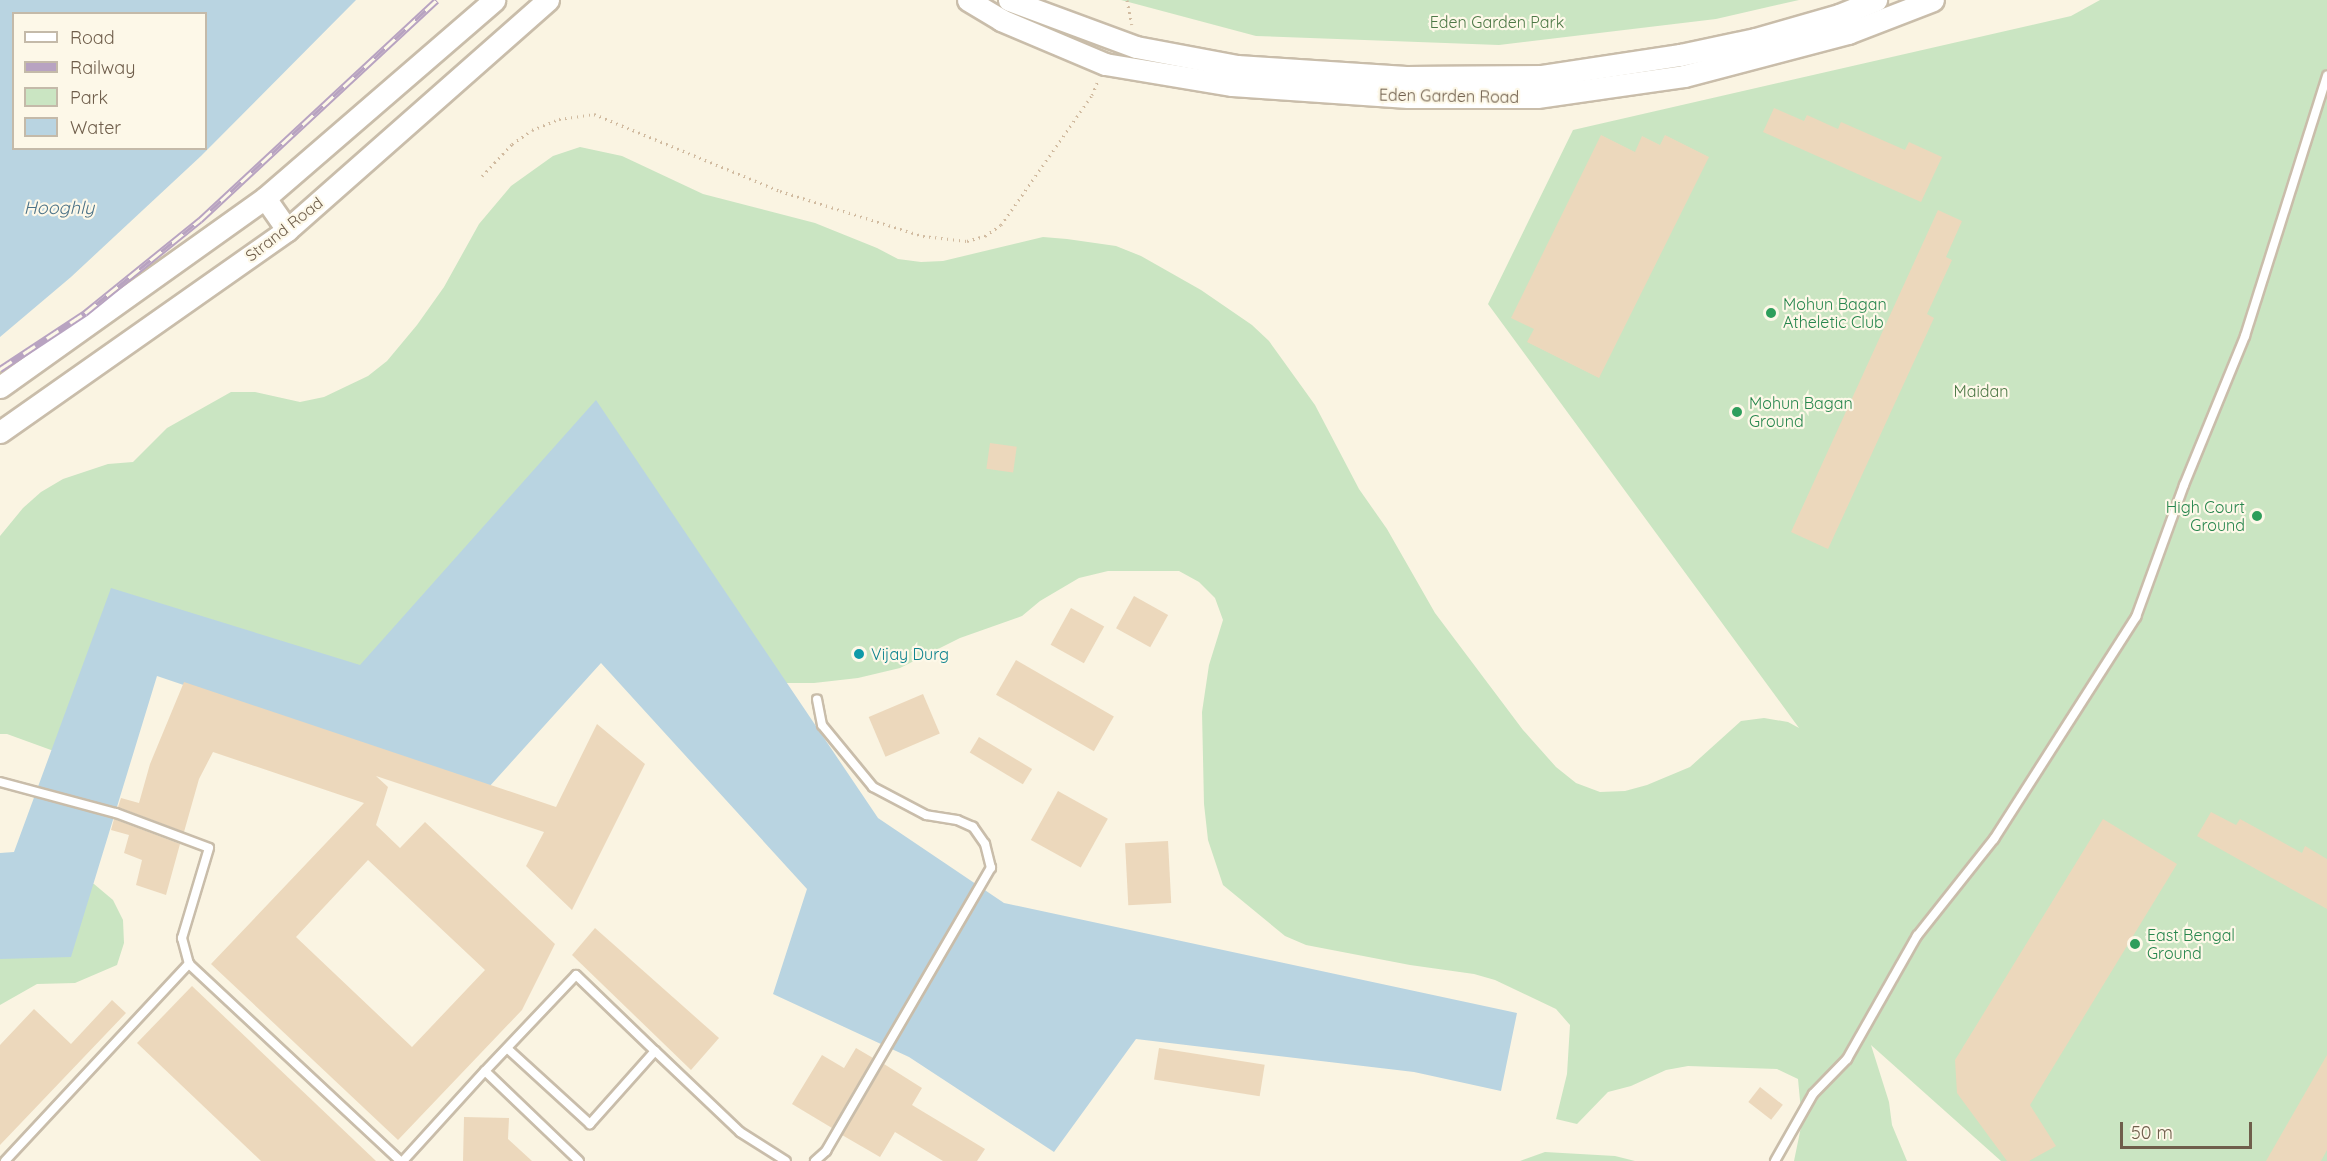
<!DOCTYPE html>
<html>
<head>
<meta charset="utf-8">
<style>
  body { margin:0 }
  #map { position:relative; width:2327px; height:1161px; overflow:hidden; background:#faf4e2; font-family:Quicksand,sans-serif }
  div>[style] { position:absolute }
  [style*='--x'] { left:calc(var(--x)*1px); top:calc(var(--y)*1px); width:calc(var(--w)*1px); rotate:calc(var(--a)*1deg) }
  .green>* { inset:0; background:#cae5c2 }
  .water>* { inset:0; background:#b9d4e1 }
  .building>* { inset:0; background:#ecd8bc; transform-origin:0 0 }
  .path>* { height:3px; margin-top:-1.5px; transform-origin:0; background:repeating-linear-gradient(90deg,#d1bba0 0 1.5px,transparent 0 6px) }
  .roads { filter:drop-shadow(2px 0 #c9bdaa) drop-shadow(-2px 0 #c9bdaa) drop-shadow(0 2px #c9bdaa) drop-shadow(0 -2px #c9bdaa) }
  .service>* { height:8px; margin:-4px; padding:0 4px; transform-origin:4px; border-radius:4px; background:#fff }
  .secondary>* { height:21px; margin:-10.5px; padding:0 10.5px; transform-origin:10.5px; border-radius:10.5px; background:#fff }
  .rail>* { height:7px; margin-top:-3.5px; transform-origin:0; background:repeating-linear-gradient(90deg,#fdf8e8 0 14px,#b8a3c1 0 28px); box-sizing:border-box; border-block:2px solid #b8a3c1 }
  .dots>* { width:16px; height:16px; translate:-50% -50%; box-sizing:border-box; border:3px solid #fdf8e8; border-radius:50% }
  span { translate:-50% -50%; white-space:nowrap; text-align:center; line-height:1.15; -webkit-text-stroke:4.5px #fdf8e8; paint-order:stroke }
  .park-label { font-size:16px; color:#4e7947 }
  .street-label { font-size:16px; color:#6f5e4b }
  .leisure-label { font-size:16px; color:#27864d }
  .left { translate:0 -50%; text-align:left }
  .right { translate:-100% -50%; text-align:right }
  .culture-label { font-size:16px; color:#0d838f }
  .water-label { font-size:18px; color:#4b7287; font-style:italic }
  .legend { position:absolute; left:12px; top:12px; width:195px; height:138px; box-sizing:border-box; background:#fdf8e8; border:2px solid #c4baa9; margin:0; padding:8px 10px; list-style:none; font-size:18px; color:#6f5e4b }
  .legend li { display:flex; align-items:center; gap:12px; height:30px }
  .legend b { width:30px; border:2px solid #c4baa9 }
  .scale { position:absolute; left:2120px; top:1122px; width:132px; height:27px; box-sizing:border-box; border:3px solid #6f5e4b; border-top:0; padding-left:8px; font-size:18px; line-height:21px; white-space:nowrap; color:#6f5e4b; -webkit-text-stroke:4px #fdf8e8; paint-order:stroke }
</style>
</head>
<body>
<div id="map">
  <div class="green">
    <div style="clip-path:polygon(1121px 0,1799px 0,1716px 19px,1499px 45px,1256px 36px)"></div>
    <div style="clip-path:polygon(2100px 0,2327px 0,2327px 1161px,2001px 1161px,1871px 1045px,1889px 1102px,1892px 1125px,1907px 1161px,1794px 1161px,1802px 1122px,1798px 1079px,1777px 1069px,1688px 1066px,1666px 1070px,1631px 1086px,1608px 1092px,1577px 1124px,1556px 1119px,1567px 1074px,1570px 1025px,1556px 1009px,1495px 980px,1474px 974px,1410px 965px,1306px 945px,1285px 936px,1223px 885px,1208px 840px,1204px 804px,1202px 712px,1209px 665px,1223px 620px,1215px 598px,1199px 582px,1179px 571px,1108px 571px,1079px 578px,1040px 601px,1022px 616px,960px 638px,900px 668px,858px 678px,814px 683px,747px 683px,644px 633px,536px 687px,161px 652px,73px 751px,51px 750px,7px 734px,0 734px,0 536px,23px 508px,41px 492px,63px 479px,108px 464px,133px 462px,167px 428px,231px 392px,255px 392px,300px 402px,324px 397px,368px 376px,387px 361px,417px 325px,444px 287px,479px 224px,511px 186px,553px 156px,580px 147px,622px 156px,703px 194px,815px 223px,877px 248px,898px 259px,921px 262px,943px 261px,1043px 237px,1067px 239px,1116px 246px,1141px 256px,1201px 290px,1252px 325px,1269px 341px,1315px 405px,1359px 489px,1387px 529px,1435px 613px,1523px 730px,1556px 767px,1576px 783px,1600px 792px,1625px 791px,1647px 785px,1690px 767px,1741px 721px,1764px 718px,1788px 722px,1799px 728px,1488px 304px,1573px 130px,2071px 16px)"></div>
    <div style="clip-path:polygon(0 872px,48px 872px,94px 884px,113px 900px,123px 920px,124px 943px,117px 965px,75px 983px,37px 984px,0 1005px)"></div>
    <div style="clip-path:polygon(1545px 1152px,1615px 1156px,1635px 1161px,1520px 1161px)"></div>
  </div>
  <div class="water">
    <div style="clip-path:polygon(evenodd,0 0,356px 0,201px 156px,71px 277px,0 337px,0 0,14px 14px,206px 14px,206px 148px,14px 148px,14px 14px)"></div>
    <div style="clip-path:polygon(596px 400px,878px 818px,1004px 903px,1517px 1013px,1501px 1091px,1414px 1072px,1136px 1039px,1054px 1152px,909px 1057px,773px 994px,807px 889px,601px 663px,488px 788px,157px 676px,71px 957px,0 959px,0 853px,14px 852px,111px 588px,360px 665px)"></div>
  </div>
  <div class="building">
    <div style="clip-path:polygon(1774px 108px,1804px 121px,1807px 115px,1838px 129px,1841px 122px,1905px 150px,1909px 142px,1942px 157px,1921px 202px,1763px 132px)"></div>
    <div style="clip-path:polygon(1601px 135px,1635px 152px,1642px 136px,1660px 145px,1665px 135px,1709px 157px,1599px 378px,1527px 342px,1534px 329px,1511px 318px)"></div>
    <div style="clip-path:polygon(1938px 210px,1962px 221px,1946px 257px,1952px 260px,1927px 314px,1934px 318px,1828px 549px,1791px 532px)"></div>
    <div style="left:990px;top:443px;width:27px;height:26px;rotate:8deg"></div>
    <div style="left:1134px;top:596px;width:39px;height:37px;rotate:29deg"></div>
    <div style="left:1071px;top:608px;width:38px;height:42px;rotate:29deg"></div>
    <div style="left:1016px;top:660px;width:113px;height:40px;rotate:30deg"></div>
    <div style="clip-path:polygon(evenodd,184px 682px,556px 807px,597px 724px,645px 764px,572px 910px,526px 866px,544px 832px,376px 776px,388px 787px,376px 825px,400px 848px,425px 822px,555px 944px,522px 1010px,398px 1140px,211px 964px,364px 803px,213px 752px,199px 779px,184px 832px,118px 807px,121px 798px,139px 803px,150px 764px,184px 682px,368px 860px,485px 970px,412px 1047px,296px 937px,368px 860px)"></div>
    <div style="left:923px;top:694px;width:43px;height:59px;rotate:67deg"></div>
    <div style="left:979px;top:737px;width:62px;height:18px;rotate:31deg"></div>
    <div style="left:1058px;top:791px;width:57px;height:56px;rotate:29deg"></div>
    <div style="clip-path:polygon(2211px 812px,2236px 825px,2240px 819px,2302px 853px,2305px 846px,2327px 859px,2327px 909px,2197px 836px)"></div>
    <div style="clip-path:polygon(114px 819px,180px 844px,166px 895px,136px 885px,142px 860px,124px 853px,129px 835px,111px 830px)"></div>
    <div style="clip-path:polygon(2103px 819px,2177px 864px,2030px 1105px,2056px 1146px,2029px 1161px,2007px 1161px,1957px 1093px,1955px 1060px)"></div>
    <div style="left:1168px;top:841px;width:62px;height:43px;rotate:87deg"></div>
    <div style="clip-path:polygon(595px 928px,719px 1038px,691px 1070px,572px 955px)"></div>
    <div style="clip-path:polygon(192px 986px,376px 1161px,261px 1161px,137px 1043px)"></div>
    <div style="clip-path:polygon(112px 1000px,126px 1013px,0 1145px,0 1045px,34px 1009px,71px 1044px)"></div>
    <div style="clip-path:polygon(856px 1048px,873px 1058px,832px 1128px,792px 1104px,822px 1055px,844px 1068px)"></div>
    <div style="left:1159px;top:1048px;width:107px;height:32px;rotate:9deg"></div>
    <div style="clip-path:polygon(2327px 1055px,2327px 1150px,2321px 1161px,2266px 1161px)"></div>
    <div style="clip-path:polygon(884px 1064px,922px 1088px,912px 1105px,985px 1149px,977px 1161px,943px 1161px,895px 1132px,880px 1157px,842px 1135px)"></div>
    <div style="left:1760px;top:1087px;width:29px;height:19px;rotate:38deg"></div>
    <div style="clip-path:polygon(464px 1117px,509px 1118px,508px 1139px,532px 1161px,463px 1161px)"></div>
  </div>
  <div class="path">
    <div style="--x:1127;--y:0;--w:25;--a:79"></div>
    <div style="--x:482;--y:176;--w:44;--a:-46.8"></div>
    <div style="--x:512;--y:144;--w:24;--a:-35"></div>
    <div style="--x:532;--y:130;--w:29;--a:-22"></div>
    <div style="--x:559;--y:119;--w:35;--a:-8"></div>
    <div style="--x:594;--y:114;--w:201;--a:22.5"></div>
    <div style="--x:780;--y:191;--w:150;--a:17.5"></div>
    <div style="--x:923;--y:236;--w:44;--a:6.5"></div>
    <div style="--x:967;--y:241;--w:19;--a:-16"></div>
    <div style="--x:985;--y:236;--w:19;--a:-35"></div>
    <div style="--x:1001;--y:225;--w:159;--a:-55"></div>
    <div style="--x:1092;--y:95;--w:15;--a:-67"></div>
  </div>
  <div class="roads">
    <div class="service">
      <div style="--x:0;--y:782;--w:120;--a:15"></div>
      <div style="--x:116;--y:813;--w:99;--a:20.6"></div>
      <div style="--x:209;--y:848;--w:94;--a:106.7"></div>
      <div style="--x:182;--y:938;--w:27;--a:75"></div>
      <div style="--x:189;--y:964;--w:289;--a:43"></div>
      <div style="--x:655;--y:1051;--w:117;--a:43.6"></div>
      <div style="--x:740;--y:1132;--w:54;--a:32.2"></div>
      <div style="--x:485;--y:1071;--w:132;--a:-46.5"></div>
      <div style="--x:576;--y:975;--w:110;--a:43.9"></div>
      <div style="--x:655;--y:1051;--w:98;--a:131.7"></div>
      <div style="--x:590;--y:1124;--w:111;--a:-137.6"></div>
      <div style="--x:5;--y:1161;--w:270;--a:-47"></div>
      <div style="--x:403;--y:1161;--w:122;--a:-47.7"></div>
      <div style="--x:485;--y:1071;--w:130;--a:43.8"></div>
      <div style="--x:815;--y:1161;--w:15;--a:-42"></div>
      <div style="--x:826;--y:1151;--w:328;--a:-59.8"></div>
      <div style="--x:991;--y:868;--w:25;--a:-104"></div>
      <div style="--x:985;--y:844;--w:21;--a:-125"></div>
      <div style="--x:973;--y:827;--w:17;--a:-156"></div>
      <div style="--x:957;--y:820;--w:31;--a:-171"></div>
      <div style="--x:926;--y:815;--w:60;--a:-152.2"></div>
      <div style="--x:873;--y:787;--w:80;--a:-129.4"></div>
      <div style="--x:822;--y:725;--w:26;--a:-101"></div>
      <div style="--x:1775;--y:1161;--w:77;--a:-60.4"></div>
      <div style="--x:1813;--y:1094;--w:49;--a:-45.8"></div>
      <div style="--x:1847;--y:1059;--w:142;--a:-60.4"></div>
      <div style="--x:1917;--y:936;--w:124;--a:-51.6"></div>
      <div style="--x:1994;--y:839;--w:264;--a:-57.4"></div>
      <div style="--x:2136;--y:617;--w:140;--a:-70"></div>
      <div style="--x:2184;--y:485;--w:161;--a:-67.7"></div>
      <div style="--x:2245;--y:336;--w:273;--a:-72.5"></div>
    </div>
    <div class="secondary">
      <div style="--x:968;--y:0;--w:39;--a:31"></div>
      <div style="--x:1001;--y:20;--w:113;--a:22.9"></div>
      <div style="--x:1105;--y:64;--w:129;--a:9.4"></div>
      <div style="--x:1232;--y:85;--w:176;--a:3.9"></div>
      <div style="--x:1408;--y:97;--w:129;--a:0"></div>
      <div style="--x:1537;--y:97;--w:148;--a:-8.1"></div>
      <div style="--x:1684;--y:76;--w:170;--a:-14.7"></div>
      <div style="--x:1848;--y:33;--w:91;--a:-21.2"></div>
      <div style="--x:1009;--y:0;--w:135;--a:20.3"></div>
      <div style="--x:1136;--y:47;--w:103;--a:10.7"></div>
      <div style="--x:1237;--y:66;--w:169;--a:3.7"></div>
      <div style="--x:1406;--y:77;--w:136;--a:-0.4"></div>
      <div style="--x:1542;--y:76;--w:140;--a:-8.7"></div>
      <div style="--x:1680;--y:55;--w:77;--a:-12"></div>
      <div style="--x:1755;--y:39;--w:87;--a:-15.9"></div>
      <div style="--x:1839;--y:15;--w:40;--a:-22"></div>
      <div style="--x:265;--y:198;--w:39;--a:55"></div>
      <div style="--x:0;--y:387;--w:325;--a:-35.5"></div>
      <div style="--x:265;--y:198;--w:303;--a:-40.8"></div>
      <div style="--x:0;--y:432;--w:351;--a:-35.1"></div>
      <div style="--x:287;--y:230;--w:348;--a:-41.4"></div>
    </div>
  </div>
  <div class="rail">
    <div style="--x:0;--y:369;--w:102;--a:-33.4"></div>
    <div style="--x:85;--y:313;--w:148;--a:-39"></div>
    <div style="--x:200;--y:220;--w:323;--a:-42.9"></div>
  </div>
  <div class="dots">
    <div style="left:1771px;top:313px;background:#2e9e5b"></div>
    <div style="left:1737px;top:412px;background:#2e9e5b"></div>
    <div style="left:2257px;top:516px;background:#2e9e5b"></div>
    <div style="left:859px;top:654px;background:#0f9aa8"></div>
    <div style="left:2135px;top:944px;background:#2e9e5b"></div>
  </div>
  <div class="park-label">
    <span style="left:1497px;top:22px">Eden Garden Park</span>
    <span style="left:1981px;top:391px">Maidan</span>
  </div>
  <div class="street-label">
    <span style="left:1449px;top:96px;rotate:1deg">Eden Garden Road</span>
    <span style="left:284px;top:229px;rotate:-38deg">Strand Road</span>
  </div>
  <div class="leisure-label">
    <span class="left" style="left:1783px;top:313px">Mohun Bagan<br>Atheletic Club</span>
    <span class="left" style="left:1749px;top:412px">Mohun Bagan<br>Ground</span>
    <span class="right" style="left:2245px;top:516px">High Court<br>Ground</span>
    <span class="left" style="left:2147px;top:944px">East Bengal<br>Ground</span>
  </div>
  <div class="culture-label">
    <span class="left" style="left:871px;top:654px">Vijay Durg</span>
  </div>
  <div class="water-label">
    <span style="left:59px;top:208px">Hooghly</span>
  </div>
  <ul class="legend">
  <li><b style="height:8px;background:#fff"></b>Road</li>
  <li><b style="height:8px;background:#b8a3c1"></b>Railway</li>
  <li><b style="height:16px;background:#cae5c2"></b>Park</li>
  <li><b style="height:16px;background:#b9d4e1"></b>Water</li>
  </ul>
  <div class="scale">50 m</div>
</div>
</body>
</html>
